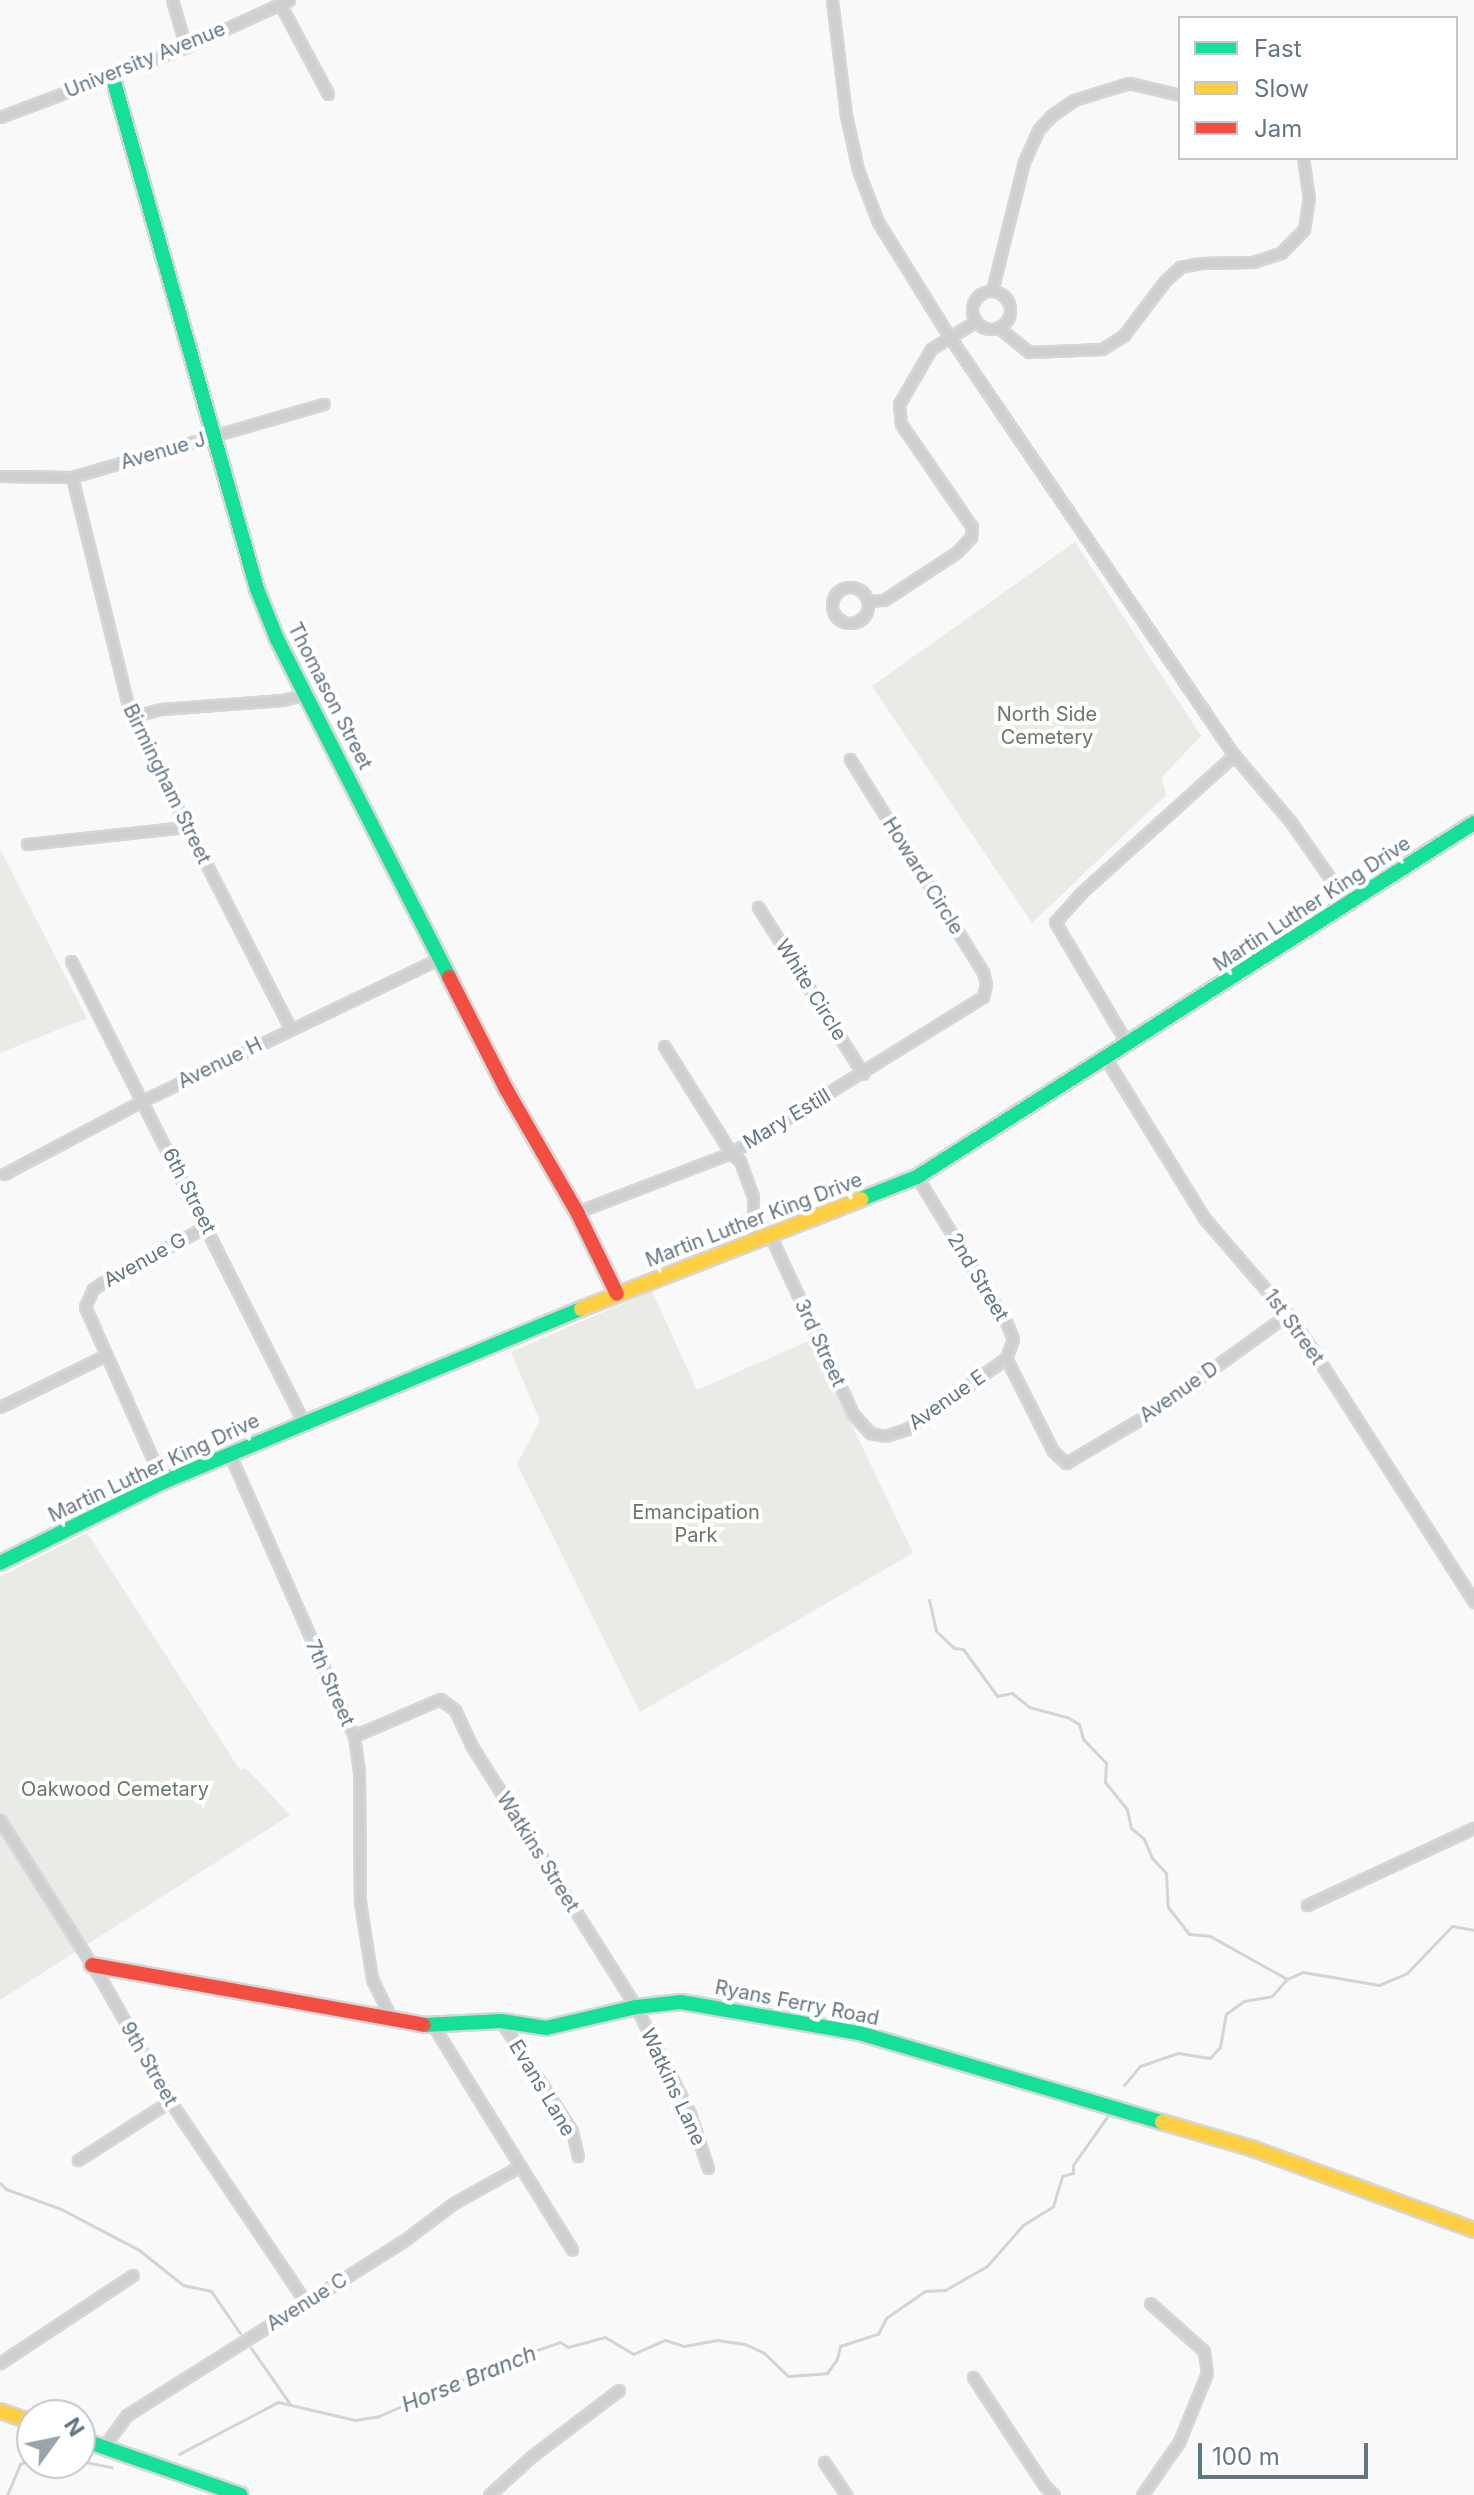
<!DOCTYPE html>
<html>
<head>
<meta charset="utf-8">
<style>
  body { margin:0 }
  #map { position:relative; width:1474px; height:2495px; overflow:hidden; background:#f9f9f9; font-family:Inter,sans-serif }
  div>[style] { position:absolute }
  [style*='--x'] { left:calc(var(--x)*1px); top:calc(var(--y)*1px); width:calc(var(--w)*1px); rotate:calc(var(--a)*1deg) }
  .green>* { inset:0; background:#e8ebe6 }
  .stream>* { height:3px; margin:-1.5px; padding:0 1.5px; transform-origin:1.5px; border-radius:1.5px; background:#ced6d9 }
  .roads { filter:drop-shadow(2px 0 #d5d6d7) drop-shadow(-2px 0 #d5d6d7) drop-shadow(0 2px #d5d6d7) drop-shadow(0 -2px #d5d6d7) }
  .street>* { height:9px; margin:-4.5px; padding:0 4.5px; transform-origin:4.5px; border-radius:4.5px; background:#cecfd0 }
  .street>.ring { margin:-4.5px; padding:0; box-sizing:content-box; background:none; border:9px solid #cecfd0; border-radius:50% }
  .fast>* { height:14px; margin:-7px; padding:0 7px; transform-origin:7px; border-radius:7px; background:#16e098 }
  .slow>* { height:14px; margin:-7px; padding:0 7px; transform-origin:7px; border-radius:7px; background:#ffcf43 }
  .jam>* { height:14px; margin:-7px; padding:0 7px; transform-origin:7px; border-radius:7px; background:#f24e42 }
  span { translate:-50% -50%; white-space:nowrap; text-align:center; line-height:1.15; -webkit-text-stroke:8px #fff; paint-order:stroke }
  .street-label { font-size:20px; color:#657683 }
  .park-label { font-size:20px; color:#687a64 }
  .water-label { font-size:22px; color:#60757c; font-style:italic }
  .legend { position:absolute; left:1178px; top:16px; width:280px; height:144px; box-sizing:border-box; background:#fff; border:2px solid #c1c8cd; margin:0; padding:10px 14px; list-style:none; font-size:24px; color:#657683 }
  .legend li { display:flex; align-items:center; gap:16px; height:40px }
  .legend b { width:40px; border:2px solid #c1c8cd }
  .north { position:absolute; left:16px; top:2399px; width:80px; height:80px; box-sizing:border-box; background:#fff; border:2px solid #c1c8cd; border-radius:50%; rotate:57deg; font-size:22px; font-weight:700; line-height:32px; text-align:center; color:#657683 }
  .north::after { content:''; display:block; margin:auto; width:28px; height:36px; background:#99a4ac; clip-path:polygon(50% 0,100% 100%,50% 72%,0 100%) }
  .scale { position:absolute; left:1198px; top:2443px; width:170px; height:36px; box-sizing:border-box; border:4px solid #657683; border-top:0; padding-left:10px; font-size:24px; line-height:28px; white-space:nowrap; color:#657683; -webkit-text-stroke:6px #fff; paint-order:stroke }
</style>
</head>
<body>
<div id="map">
  <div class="green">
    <div style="clip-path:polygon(1075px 542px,1201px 736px,1162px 777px,1166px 795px,1032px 923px,872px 686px)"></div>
    <div style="clip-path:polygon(0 849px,87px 1018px,0 1053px)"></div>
    <div style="clip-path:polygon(652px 1291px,697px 1390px,811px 1340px,913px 1553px,640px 1712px,517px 1464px,540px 1421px,511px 1352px)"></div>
    <div style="clip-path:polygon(87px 1533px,240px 1770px,246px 1768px,290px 1815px,0 2000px,0 1577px)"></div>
  </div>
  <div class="stream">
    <div style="--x:929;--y:1600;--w:32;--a:77"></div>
    <div style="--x:936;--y:1631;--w:25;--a:43"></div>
    <div style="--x:954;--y:1648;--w:9;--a:6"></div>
    <div style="--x:963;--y:1649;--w:58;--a:54.1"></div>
    <div style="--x:997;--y:1696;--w:15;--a:-11"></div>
    <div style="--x:1012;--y:1693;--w:22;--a:39"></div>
    <div style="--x:1029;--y:1707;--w:39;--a:15"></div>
    <div style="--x:1067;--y:1717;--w:14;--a:30"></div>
    <div style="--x:1079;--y:1724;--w:16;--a:75"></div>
    <div style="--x:1083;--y:1739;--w:33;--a:46"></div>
    <div style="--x:1106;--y:1763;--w:19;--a:93"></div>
    <div style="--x:1105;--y:1782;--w:35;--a:51"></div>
    <div style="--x:1127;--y:1809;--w:19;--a:78"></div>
    <div style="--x:1131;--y:1828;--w:17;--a:40"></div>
    <div style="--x:1144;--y:1839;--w:21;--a:67"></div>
    <div style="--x:1152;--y:1858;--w:21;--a:47"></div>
    <div style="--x:1166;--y:1873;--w:34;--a:87"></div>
    <div style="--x:1168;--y:1907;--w:34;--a:52"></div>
    <div style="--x:1189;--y:1934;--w:21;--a:5"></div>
    <div style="--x:1210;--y:1936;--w:88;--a:29.2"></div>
    <div style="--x:1124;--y:2085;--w:25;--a:-50"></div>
    <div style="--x:1140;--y:2066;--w:40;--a:-18.9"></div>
    <div style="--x:1178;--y:2053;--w:32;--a:9"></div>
    <div style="--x:1210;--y:2058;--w:15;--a:-48"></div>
    <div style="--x:1220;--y:2047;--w:34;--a:-80"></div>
    <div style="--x:1226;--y:2014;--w:22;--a:-36"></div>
    <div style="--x:1244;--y:2001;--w:28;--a:-10"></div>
    <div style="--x:1272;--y:1996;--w:23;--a:-49"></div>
    <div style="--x:1287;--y:1979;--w:17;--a:-24"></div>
    <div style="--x:1303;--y:1972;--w:77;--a:9.7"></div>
    <div style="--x:1379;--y:1985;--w:30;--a:-23"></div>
    <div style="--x:1407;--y:1973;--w:65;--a:-46.2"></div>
    <div style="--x:1452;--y:1926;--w:22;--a:10"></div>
    <div style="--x:0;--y:2183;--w:8;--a:45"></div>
    <div style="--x:6;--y:2189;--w:59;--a:20"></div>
    <div style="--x:61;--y:2209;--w:88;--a:27.7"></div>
    <div style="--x:139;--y:2250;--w:56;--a:38.5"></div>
    <div style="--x:183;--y:2285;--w:29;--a:12"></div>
    <div style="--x:211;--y:2291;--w:51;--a:55.4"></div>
    <div style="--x:251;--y:2348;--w:68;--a:55.1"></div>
    <div style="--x:179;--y:2454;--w:112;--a:-27.7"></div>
    <div style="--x:278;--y:2402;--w:79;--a:13.2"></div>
    <div style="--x:355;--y:2420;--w:24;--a:-9"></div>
    <div style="--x:379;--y:2416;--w:134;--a:-23.7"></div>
    <div style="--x:502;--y:2362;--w:61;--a:-19"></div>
    <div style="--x:560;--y:2342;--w:9;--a:32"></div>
    <div style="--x:568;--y:2347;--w:38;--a:-15"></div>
    <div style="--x:605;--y:2337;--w:33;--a:31"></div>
    <div style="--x:633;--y:2354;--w:35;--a:-24"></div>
    <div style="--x:665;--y:2340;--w:20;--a:18"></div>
    <div style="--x:684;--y:2346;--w:34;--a:-10"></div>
    <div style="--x:717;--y:2340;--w:28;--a:8"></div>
    <div style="--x:745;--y:2344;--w:21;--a:25"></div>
    <div style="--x:764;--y:2353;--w:33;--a:44"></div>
    <div style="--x:788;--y:2376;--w:39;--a:-4"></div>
    <div style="--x:827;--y:2373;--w:17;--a:-54"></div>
    <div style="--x:837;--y:2359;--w:13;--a:-77"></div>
    <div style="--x:840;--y:2346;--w:40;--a:-18"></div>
    <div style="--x:878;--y:2334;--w:18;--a:-63"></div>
    <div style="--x:886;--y:2318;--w:47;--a:-34.7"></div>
    <div style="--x:925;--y:2291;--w:20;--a:-3"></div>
    <div style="--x:945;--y:2290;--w:48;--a:-29.7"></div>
    <div style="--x:987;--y:2266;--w:55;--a:-48.7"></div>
    <div style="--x:1023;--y:2225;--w:36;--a:-32"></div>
    <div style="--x:1053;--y:2206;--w:31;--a:-73"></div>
    <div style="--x:1062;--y:2176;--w:11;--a:-15"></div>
    <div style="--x:1073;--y:2173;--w:8;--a:-90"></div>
    <div style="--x:1073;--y:2165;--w:59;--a:-54.7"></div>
    <div style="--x:80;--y:2461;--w:32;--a:11"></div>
    <div style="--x:7;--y:2495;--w:34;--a:-67"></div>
    <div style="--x:20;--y:2464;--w:13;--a:-23"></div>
  </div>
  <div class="roads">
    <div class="street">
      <div style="--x:172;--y:0;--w:49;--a:73.4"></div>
      <div style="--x:832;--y:0;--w:116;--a:83.1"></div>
      <div style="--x:846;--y:115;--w:56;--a:77.7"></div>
      <div style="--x:858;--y:170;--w:56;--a:69"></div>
      <div style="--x:878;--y:222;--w:134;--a:58.1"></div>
      <div style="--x:949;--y:336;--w:507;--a:55.78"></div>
      <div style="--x:1234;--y:755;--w:87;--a:49.7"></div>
      <div style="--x:1290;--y:821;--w:103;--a:54.9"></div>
      <div style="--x:280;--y:4;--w:102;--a:61.9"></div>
      <div style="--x:0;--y:117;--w:199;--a:-20.6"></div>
      <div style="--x:186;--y:47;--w:113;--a:-24.5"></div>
      <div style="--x:992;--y:291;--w:133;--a:-76.1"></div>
      <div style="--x:1024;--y:162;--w:36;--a:-66"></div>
      <div style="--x:1039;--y:129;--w:18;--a:-47"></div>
      <div style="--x:1051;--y:116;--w:28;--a:-35"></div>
      <div style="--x:1074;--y:100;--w:58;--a:-17.2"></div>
      <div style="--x:1129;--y:83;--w:52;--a:13.2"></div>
      <div class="ring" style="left:972px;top:291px;width:29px;height:29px"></div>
      <div style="--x:998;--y:327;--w:40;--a:39"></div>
      <div style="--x:1029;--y:352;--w:73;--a:-2.4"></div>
      <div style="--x:1102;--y:349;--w:26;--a:-32"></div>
      <div style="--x:1124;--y:335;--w:68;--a:-52.8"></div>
      <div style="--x:1165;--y:281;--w:21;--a:-43"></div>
      <div style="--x:1180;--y:267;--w:21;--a:-11"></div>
      <div style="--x:1201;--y:263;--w:52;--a:-1.1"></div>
      <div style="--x:1253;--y:262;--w:29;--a:-18"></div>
      <div style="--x:1281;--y:253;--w:33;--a:-46"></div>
      <div style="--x:1304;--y:229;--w:30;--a:-81"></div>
      <div style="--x:1309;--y:199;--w:41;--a:-98.3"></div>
      <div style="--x:0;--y:476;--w:72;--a:0.8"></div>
      <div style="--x:72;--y:477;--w:262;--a:-16.2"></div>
      <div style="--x:72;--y:477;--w:247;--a:76.2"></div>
      <div style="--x:131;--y:717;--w:351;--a:62.9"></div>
      <div class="ring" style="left:832px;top:587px;width:27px;height:27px"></div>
      <div style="--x:868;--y:601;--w:16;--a:-4"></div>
      <div style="--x:884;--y:600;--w:87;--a:-33.3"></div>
      <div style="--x:957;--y:552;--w:21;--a:-47"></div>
      <div style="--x:971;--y:537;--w:10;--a:-84"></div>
      <div style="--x:972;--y:527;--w:125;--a:-124.6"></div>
      <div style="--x:901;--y:424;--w:20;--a:-96"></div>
      <div style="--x:899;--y:404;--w:64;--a:-59.8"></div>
      <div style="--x:931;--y:349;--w:53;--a:-31.9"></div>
      <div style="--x:131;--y:717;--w:31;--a:-15"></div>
      <div style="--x:161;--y:709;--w:122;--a:-4.2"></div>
      <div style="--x:283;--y:700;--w:23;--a:-15"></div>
      <div style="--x:27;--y:844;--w:160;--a:-6.1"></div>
      <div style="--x:758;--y:907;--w:197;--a:57.8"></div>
      <div style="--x:71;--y:961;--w:517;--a:63.24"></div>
      <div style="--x:1128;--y:1045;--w:143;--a:-120.7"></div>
      <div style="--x:1055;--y:922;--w:40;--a:-48"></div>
      <div style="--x:1082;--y:892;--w:205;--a:-42"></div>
      <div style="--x:664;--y:1046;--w:126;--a:57.9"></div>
      <div style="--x:731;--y:1153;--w:12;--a:42"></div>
      <div style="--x:740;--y:1161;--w:38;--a:70"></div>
      <div style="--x:753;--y:1197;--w:45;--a:90"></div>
      <div style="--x:1106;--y:1059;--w:188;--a:58.3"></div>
      <div style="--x:1205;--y:1219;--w:141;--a:49.3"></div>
      <div style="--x:1297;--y:1326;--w:328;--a:57.3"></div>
      <div style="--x:4;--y:1174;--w:156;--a:-27.9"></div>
      <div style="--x:142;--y:1101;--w:331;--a:-25.6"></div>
      <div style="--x:917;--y:1177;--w:172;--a:58.5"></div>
      <div style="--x:1007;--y:1324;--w:16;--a:68"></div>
      <div style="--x:1013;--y:1339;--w:20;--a:110"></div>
      <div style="--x:1006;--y:1358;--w:104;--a:63.2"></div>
      <div style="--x:1053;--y:1451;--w:18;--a:43"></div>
      <div style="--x:1066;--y:1463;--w:102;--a:-30.6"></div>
      <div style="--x:1154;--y:1411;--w:165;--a:-35.9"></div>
      <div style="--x:577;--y:1212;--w:165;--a:-21"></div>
      <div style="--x:731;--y:1153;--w:296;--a:-31.8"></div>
      <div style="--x:983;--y:997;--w:13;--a:-77"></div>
      <div style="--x:986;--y:984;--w:12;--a:-104"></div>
      <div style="--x:983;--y:972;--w:251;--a:-122"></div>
      <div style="--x:770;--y:1235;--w:197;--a:65.1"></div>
      <div style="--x:853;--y:1414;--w:25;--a:48"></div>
      <div style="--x:870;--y:1433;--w:15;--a:11"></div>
      <div style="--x:885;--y:1436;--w:23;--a:-18"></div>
      <div style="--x:907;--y:1429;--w:122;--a:-35.6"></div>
      <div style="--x:0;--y:1407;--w:116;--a:-26.1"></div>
      <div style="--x:230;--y:1455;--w:307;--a:66.2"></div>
      <div style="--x:354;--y:1736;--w:35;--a:82"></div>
      <div style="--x:359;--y:1771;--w:131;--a:89.6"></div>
      <div style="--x:360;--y:1902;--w:78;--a:81.1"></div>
      <div style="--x:372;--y:1979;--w:43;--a:64"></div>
      <div style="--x:163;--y:1482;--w:192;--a:-114"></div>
      <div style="--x:85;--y:1307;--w:20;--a:-66"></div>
      <div style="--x:93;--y:1289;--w:11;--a:-34"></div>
      <div style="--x:102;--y:1283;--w:119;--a:-28.5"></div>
      <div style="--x:354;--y:1736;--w:94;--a:-23.3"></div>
      <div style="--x:440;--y:1699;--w:19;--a:36"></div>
      <div style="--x:455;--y:1710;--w:38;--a:65"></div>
      <div style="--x:471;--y:1745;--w:310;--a:57.8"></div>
      <div style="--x:636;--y:2007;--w:120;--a:63.2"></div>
      <div style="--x:690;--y:2114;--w:57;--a:71.6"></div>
      <div style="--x:0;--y:1820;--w:191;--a:57.6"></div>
      <div style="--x:102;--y:1981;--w:138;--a:60.5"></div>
      <div style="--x:170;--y:2101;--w:244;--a:56"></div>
      <div style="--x:1307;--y:1905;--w:184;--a:-24.8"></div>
      <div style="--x:501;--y:2021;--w:131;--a:57.2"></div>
      <div style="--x:572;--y:2131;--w:26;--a:77"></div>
      <div style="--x:434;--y:2027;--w:262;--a:58.2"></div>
      <div style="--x:78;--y:2160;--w:109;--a:-32.7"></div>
      <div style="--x:0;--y:2363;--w:159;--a:-33.5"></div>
      <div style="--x:973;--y:2377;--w:129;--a:56.7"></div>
      <div style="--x:1044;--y:2485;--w:14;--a:45"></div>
      <div style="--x:103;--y:2447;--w:40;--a:-53"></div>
      <div style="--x:127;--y:2415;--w:325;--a:-32.2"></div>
      <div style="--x:402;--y:2242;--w:65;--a:-36.9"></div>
      <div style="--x:454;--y:2203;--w:76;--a:-29.3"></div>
      <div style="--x:824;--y:2462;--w:40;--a:56"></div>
      <div style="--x:489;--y:2495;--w:58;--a:-42.2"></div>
      <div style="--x:532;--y:2456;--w:109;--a:-37.2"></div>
      <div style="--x:1142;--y:2495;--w:65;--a:-55.1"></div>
      <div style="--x:1179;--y:2442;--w:74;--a:-67.9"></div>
      <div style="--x:1207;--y:2373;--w:22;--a:-98"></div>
      <div style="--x:1204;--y:2351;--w:72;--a:-138.4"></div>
    </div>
    <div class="fast">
      <div style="--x:112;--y:75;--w:534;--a:74.25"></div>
      <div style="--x:257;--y:589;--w:54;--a:68.2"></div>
      <div style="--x:277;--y:639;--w:379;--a:63"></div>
      <div style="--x:861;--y:1199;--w:60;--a:-21.4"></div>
      <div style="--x:917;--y:1177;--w:660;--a:-32.44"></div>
      <div style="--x:0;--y:1563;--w:182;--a:-26.4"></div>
      <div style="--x:163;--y:1482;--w:452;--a:-22.5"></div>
      <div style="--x:424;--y:2025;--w:77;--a:-3"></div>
      <div style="--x:501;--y:2021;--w:46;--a:8.8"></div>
      <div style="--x:546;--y:2028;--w:92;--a:-13.1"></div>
      <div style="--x:636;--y:2007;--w:45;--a:-6.3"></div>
      <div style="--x:681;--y:2002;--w:181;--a:9.9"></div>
      <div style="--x:859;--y:2033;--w:316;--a:16.4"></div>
      <div style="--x:80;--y:2439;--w:170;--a:19.2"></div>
    </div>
    <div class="slow">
      <div style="--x:581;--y:1309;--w:301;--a:-21.4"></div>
      <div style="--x:1162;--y:2122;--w:96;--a:16.4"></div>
      <div style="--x:1254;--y:2149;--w:234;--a:20.2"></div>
      <div style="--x:0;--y:2411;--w:34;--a:19"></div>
    </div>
    <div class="jam">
      <div style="--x:449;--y:977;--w:126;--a:63"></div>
      <div style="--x:506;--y:1089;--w:142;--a:60"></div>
      <div style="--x:577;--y:1212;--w:91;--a:64"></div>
      <div style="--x:92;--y:1965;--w:337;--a:10.2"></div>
    </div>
  </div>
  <div class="street-label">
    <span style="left:145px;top:60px;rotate:-22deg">University Avenue</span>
    <span style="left:163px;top:451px;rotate:-16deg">Avenue J</span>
    <span style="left:330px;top:696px;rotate:63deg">Thomason Street</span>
    <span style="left:167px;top:784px;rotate:64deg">Birmingham Street</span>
    <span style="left:923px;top:876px;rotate:58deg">Howard Circle</span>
    <span style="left:1312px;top:904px;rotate:-33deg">Martin Luther King Drive</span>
    <span style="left:811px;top:990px;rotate:58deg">White Circle</span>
    <span style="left:220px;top:1063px;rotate:-26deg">Avenue H</span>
    <span style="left:787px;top:1119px;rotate:-31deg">Mary Estill</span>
    <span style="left:189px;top:1191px;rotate:63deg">6th Street</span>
    <span style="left:754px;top:1220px;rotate:-21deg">Martin Luther King Drive</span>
    <span style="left:145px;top:1260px;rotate:-29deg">Avenue G</span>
    <span style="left:978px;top:1277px;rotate:59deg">2nd Street</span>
    <span style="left:1294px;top:1327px;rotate:54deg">1st Street</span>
    <span style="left:820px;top:1343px;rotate:65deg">3rd Street</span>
    <span style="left:1179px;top:1392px;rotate:-35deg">Avenue D</span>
    <span style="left:947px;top:1400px;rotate:-35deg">Avenue E</span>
    <span style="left:154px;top:1468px;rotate:-25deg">Martin Luther King Drive</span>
    <span style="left:330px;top:1683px;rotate:66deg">7th Street</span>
    <span style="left:538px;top:1852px;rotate:58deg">Watkins Street</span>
    <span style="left:797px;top:2003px;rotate:11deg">Ryans Ferry Road</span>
    <span style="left:149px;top:2064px;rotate:60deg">9th Street</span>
    <span style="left:673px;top:2087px;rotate:65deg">Watkins Lane</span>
    <span style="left:542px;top:2088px;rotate:59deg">Evans Lane</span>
    <span style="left:307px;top:2302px;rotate:-32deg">Avenue C</span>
  </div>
  <div class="park-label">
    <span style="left:1047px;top:726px">North Side<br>Cemetery</span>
    <span style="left:696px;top:1524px">Emancipation<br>Park</span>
    <span style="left:115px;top:1789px">Oakwood Cemetary</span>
  </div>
  <div class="water-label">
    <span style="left:469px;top:2379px;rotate:-22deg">Horse Branch</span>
  </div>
  <ul class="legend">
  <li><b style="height:10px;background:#16e098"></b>Fast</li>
  <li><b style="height:10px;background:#ffcf43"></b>Slow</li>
  <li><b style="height:10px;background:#f24e42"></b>Jam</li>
  </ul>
  <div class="north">N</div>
  <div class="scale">100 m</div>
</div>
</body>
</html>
